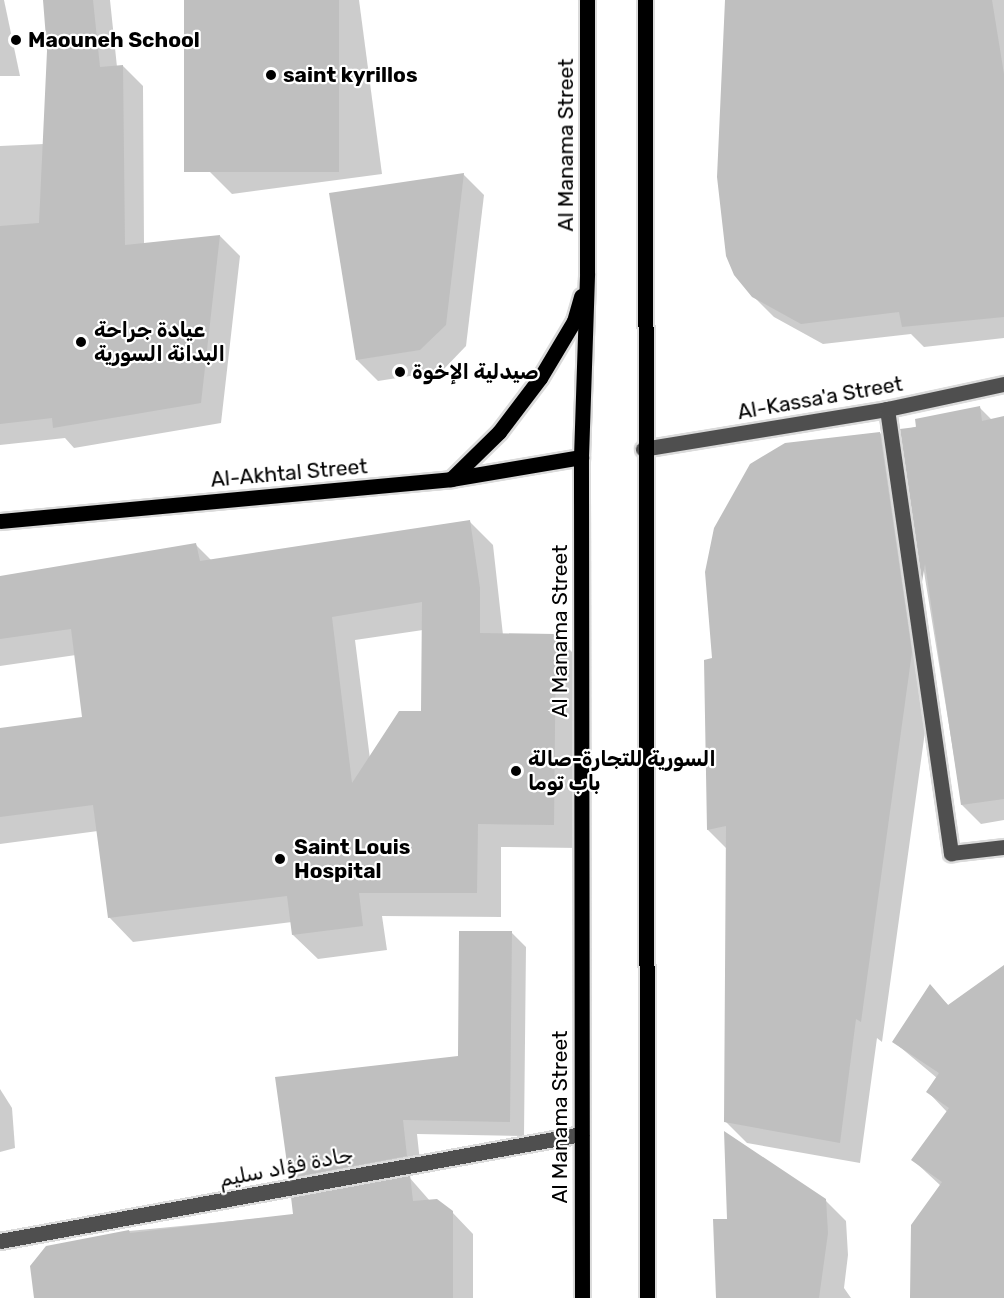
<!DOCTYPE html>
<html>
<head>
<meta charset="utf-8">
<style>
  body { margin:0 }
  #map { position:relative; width:1004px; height:1298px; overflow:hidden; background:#fff; font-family:Rubik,"Noto Sans Arabic",sans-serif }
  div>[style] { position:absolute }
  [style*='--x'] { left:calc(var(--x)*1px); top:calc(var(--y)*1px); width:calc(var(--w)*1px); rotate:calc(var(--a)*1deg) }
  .shadow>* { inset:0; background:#0003 }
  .building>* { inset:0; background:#bfbfbf; transform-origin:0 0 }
  .roads { filter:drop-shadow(2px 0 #dbdbdb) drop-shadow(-2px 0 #dbdbdb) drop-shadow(0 2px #dbdbdb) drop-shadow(0 -2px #dbdbdb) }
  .minor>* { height:15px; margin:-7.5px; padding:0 7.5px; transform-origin:7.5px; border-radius:7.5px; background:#4f4f4f }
  .major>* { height:15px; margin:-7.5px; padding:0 7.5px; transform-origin:7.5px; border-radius:7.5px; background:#000 }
  .dots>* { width:16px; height:16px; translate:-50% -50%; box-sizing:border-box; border:3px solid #fff; border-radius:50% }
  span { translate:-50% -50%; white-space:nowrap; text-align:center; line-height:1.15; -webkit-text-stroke:4.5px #fff; paint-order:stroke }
  .poi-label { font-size:21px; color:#000; font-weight:700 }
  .left { translate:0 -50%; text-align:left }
  .street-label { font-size:21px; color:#000 }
</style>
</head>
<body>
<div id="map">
  <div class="shadow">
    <div style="clip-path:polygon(0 0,4px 0,20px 76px,0 76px)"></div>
    <div style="clip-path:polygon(45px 0,110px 0,117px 67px,123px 66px,143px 86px,144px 244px,220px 236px,240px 256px,221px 423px,74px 448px,65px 438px,0 445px,0 146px,44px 144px,48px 56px)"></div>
    <div style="clip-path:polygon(185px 0,359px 0,382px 174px,232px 194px,208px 170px)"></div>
    <div style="clip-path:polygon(727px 0,1004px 0,1004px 338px,924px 347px,911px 334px,823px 344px,774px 317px,753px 296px)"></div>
    <div style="clip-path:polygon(463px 174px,484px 195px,466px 346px,442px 371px,378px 381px,357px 360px)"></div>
    <div style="clip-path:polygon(980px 408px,992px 420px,1004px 417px,1004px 820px,981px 824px,962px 805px,901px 431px)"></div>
    <div style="clip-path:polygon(880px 433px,901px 454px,933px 674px,882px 1042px,877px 1038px,860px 1163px,747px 1143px,726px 1122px,727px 849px,708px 830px,713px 659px)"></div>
    <div style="clip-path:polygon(evenodd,469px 521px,493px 545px,503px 635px,555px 635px,579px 659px,578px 848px,501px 847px,501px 917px,382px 916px,387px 950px,318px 959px,293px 935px,292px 922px,133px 942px,109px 917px,98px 831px,0 844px,0 729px,84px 719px,76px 655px,0 666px,0 577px,196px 545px,212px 561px,469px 521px,423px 630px,422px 713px,370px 759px,355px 640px,423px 630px)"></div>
    <div style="clip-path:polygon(511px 932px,526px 947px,524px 1136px,417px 1134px,421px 1171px,305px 1192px,290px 1177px,460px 1057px)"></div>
    <div style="clip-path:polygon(1004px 967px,1004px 1298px,911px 1298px,941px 1186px,913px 1160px,948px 1113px,928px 1092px,937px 1078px,894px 1042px,930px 987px,949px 1006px)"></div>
    <div style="clip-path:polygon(0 1089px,12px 1108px,15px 1148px,0 1152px)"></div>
    <div style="clip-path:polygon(409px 1177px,430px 1201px,452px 1212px,473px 1234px,473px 1298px,35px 1298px,129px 1231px,295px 1215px)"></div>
    <div style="clip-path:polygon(825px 1200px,846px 1221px,848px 1255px,844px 1288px,851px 1298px,717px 1298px,728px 1221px)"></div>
  </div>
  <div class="building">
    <div style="clip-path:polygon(43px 0,93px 0,100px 67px,123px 65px,125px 245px,220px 235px,201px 403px,53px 428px,52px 418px,0 424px,0 226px,39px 223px,47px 51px)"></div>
    <div style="left:184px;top:0;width:155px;height:172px"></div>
    <div style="clip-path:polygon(725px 0,992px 0,1004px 74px,1004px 317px,902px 327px,899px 312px,801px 324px,752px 297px,734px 275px,726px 256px,717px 177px)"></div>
    <div style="clip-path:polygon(464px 173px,446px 325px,420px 350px,356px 360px,329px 193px)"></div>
    <div style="clip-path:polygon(980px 406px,982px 421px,1004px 416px,1004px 799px,961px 805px,925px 564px,922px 582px,900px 429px,916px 427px,915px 419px)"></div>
    <div style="clip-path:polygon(880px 432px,912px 652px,861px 1022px,856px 1019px,840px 1143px,724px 1122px,726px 826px,707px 830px,704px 660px,712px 658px,705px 572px,714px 528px,750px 464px,785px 443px)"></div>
    <div style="clip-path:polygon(evenodd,470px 520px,480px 588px,480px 633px,556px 634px,554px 825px,478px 824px,477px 893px,359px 893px,363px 926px,292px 935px,287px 896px,108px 918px,93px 805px,0 817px,0 728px,82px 717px,71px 629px,0 639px,0 576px,196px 543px,200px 561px,470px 520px,422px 602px,421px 711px,399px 711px,352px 783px,332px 617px,422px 602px)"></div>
    <div style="clip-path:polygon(459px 931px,512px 931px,510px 1122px,403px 1120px,407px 1156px,289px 1178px,275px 1077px,458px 1056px)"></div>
    <div style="clip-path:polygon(1004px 965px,1004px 1298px,910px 1298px,911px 1225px,942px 1182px,911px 1160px,949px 1108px,926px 1092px,939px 1073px,892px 1042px,930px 984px,948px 1005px)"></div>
    <div style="clip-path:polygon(724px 1131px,826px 1199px,828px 1233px,819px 1298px,716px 1298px,713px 1219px,727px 1219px)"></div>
    <div style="clip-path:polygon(410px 1175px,413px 1201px,437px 1199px,453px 1211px,453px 1298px,34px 1298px,30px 1266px,46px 1246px,129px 1230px,130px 1233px,293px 1214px,291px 1197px)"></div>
  </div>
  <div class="roads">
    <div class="minor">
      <div style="--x:887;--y:409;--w:449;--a:81.8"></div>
      <div style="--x:951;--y:853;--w:53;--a:-6.5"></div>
      <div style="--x:643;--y:449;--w:247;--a:-9.3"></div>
      <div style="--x:887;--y:409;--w:120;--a:-12.1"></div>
      <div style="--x:0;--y:1241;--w:591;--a:-10.43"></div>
    </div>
    <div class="major">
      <div style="--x:645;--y:0;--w:1298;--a:89.91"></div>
      <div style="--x:451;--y:479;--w:67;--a:-44.4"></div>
      <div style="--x:499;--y:432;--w:68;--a:-52.8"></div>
      <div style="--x:540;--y:378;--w:66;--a:-59.2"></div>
      <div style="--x:574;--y:321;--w:26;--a:-74"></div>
      <div style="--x:0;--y:521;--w:453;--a:-5.3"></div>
      <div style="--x:451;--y:479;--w:132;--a:-9.6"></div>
      <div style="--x:582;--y:1298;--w:841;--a:-90.07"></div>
      <div style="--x:581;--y:457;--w:184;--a:-88.1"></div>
      <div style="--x:587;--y:273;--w:273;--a:-90"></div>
    </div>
  </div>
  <div class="dots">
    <div style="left:16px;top:40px;background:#000"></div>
    <div style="left:271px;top:75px;background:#000"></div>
    <div style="left:81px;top:342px;background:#000"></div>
    <div style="left:400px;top:372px;background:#000"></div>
    <div style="left:516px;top:771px;background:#000"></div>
    <div style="left:280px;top:859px;background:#000"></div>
  </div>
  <div class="poi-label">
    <span class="left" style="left:28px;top:40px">Maouneh School</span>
    <span class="left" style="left:283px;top:75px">saint kyrillos</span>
    <span class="left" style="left:94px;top:342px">عيادة جراحة<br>البدانة السورية</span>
    <span class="left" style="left:412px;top:372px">صيدلية الإخوة</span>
    <span class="left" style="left:528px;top:771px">السورية للتجارة-صالة<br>باب توما</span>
    <span class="left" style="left:294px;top:859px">Saint Louis<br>Hospital</span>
  </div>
  <div class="street-label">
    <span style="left:566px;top:145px;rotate:-90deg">Al Manama Street</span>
    <span style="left:820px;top:398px;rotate:-10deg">Al-Kassa'a Street</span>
    <span style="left:289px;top:473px;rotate:-5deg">Al-Akhtal Street</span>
    <span style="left:560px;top:631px;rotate:-90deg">Al Manama Street</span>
    <span style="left:560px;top:1117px;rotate:-90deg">Al Manama Street</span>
    <span style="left:286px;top:1167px;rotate:-11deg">جادة فؤاد سليم</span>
  </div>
</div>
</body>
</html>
